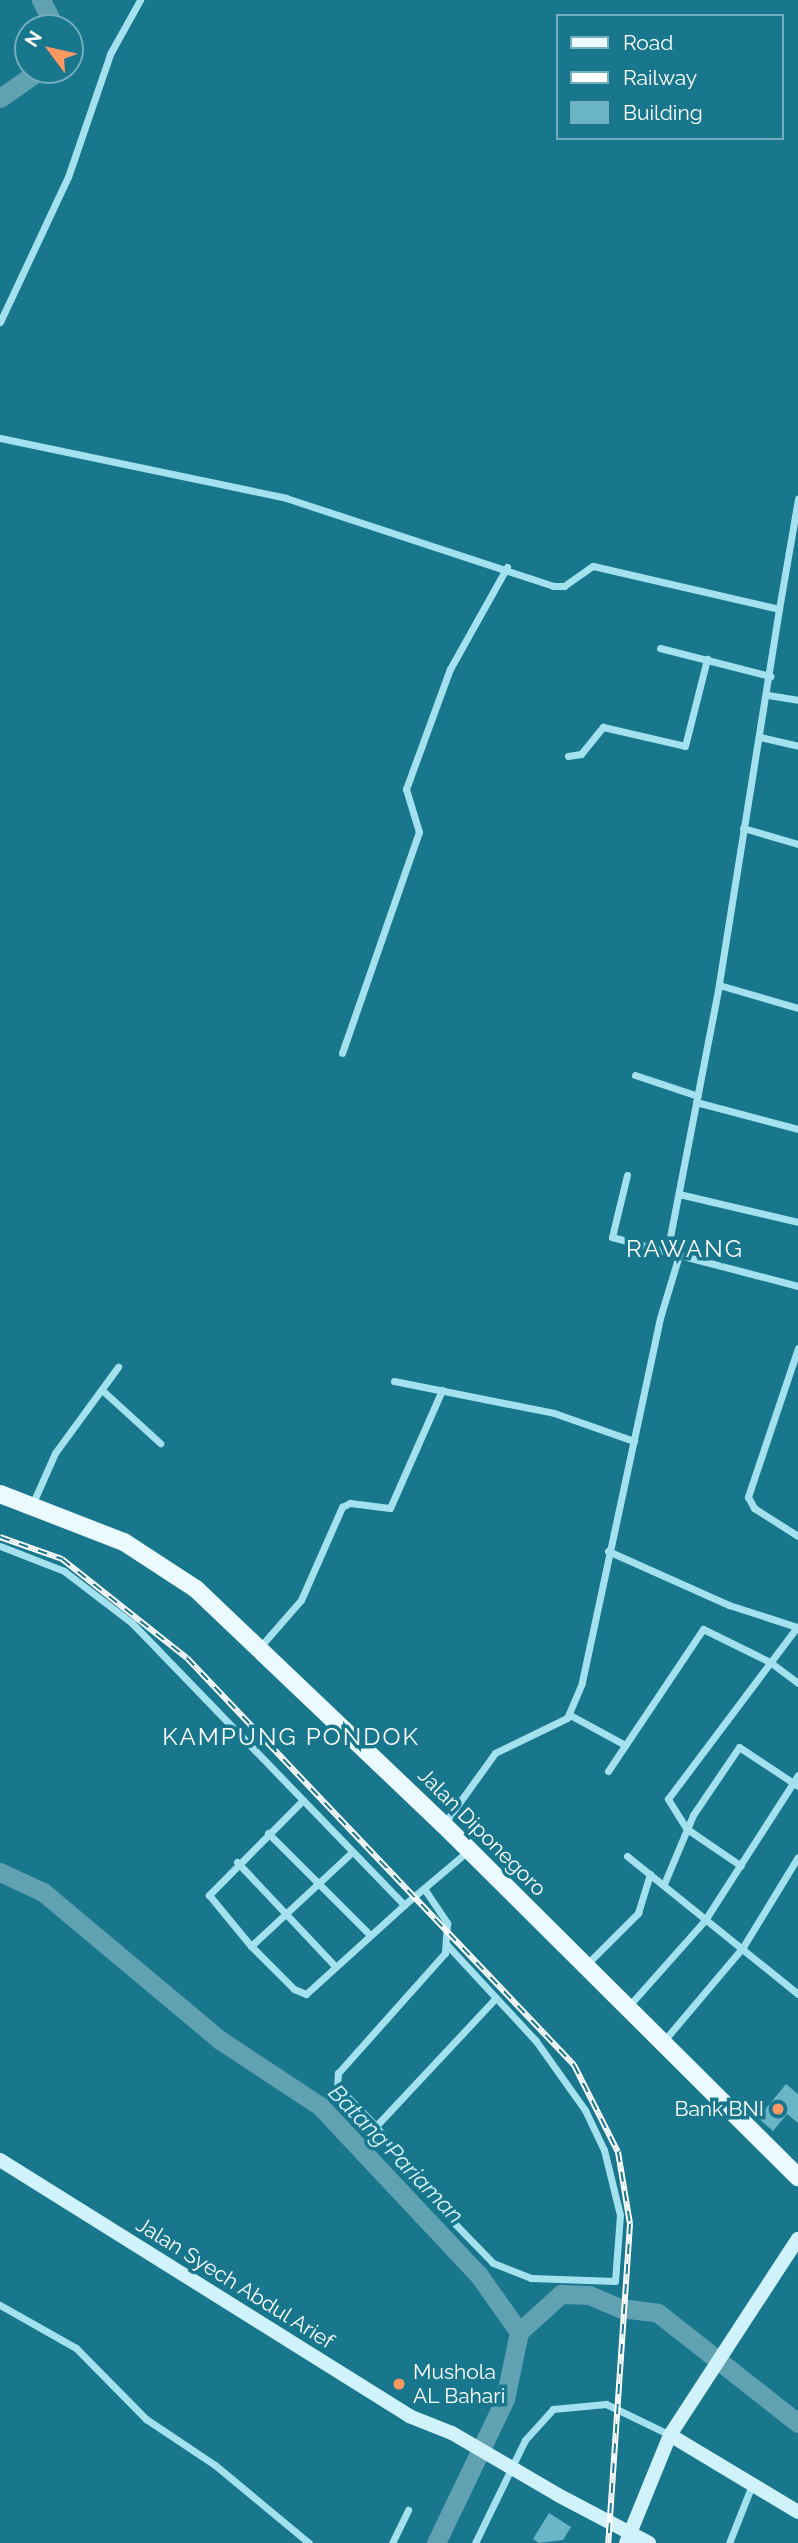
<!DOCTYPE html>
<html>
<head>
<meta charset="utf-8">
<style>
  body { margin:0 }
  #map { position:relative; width:798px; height:2543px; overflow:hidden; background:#18768d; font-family:Raleway,sans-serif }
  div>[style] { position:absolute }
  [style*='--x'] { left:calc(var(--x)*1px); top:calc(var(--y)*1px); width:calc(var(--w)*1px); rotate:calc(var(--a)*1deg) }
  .river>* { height:19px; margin:-9.5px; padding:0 9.5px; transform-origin:9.5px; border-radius:9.5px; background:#60a2b1 }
  .building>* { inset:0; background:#6bb6c6 }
  .street>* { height:7px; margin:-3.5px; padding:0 3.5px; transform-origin:3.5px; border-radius:3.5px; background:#a3e1ef }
  .secondary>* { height:14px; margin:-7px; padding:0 7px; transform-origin:7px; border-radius:7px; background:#d0f2fa }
  .primary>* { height:18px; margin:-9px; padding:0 9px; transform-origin:9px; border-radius:9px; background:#ebfaff }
  .rail>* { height:6px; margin-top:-3px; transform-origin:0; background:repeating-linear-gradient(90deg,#18768d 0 10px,#fff 0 20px); box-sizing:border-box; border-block:2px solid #fff }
  .secondary-bridge>* { height:14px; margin:-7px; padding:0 7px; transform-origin:7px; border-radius:7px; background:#d0f2fa }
  .dots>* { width:19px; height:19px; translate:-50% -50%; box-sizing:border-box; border:4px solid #18768d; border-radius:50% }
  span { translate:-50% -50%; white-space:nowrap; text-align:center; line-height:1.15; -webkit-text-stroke:7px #18768d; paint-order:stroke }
  .street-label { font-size:21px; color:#fff }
  .poi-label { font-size:21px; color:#fff }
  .right { translate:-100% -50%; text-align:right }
  .left { translate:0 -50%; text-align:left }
  .water-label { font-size:23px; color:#d7f4fa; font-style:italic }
  .quarter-label { font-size:24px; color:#fff; letter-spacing:2px }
  .legend { position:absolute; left:556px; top:14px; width:228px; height:126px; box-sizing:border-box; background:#18768d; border:2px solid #74adbb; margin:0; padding:9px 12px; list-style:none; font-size:21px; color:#fff }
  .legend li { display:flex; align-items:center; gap:14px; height:35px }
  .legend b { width:35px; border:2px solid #74adbb }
  .north { position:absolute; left:14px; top:14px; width:70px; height:70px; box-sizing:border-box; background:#18768d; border:2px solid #74adbb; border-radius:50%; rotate:303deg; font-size:19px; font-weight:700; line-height:28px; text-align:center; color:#fff }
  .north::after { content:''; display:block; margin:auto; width:24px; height:32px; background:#ff9761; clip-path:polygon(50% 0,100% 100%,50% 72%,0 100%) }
</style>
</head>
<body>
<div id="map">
  <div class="river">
    <div style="--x:41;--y:0;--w:31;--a:63"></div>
    <div style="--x:0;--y:98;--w:49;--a:-35"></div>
    <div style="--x:0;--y:1872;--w:47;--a:24.9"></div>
    <div style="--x:43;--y:1892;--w:231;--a:39.9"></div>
    <div style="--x:220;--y:2040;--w:120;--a:33.4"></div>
    <div style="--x:320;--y:2106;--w:231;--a:46.8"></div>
    <div style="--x:478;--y:2274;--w:71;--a:54.7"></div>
    <div style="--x:519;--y:2332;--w:68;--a:101.8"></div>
    <div style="--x:505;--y:2399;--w:160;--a:115.6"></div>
    <div style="--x:519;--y:2332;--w:57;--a:-42.1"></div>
    <div style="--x:561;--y:2294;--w:28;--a:2"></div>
    <div style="--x:589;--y:2295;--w:34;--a:23"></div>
    <div style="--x:620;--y:2308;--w:38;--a:7"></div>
    <div style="--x:658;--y:2313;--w:178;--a:38.2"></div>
  </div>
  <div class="building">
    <div style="clip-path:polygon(786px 2084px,798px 2094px,798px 2123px,787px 2114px,773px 2131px,758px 2118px)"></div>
    <div style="clip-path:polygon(549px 2513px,571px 2527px,563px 2540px,539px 2543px,533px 2539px)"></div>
  </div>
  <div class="street">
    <div style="--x:0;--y:322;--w:160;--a:-64.9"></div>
    <div style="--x:68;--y:177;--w:130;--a:-71.1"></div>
    <div style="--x:110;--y:54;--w:62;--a:-60.9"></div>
    <div style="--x:0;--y:438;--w:292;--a:11.8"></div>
    <div style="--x:286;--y:498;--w:281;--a:18.2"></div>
    <div style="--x:553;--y:586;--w:11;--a:0"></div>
    <div style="--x:564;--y:586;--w:35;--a:-35"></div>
    <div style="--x:593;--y:566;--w:191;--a:13"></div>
    <div style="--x:779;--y:609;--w:381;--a:99.1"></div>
    <div style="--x:719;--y:985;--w:272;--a:101"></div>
    <div style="--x:667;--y:1252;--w:12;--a:14"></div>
    <div style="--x:679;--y:1255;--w:66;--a:106.8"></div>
    <div style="--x:660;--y:1318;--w:373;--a:102.1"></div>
    <div style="--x:582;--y:1683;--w:38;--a:113"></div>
    <div style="--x:567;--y:1718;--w:80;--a:154.1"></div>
    <div style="--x:495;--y:1753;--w:87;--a:125.7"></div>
    <div style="--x:779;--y:609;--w:112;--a:-80.2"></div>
    <div style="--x:660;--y:648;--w:114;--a:14.3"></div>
    <div style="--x:768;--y:695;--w:30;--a:9"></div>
    <div style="--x:760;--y:737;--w:39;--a:13"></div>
    <div style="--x:568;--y:756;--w:13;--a:-9"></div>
    <div style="--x:581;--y:754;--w:35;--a:-51"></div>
    <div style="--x:603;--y:727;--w:84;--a:13"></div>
    <div style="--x:685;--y:746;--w:90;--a:-75.8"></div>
    <div style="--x:743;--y:828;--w:57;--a:16.2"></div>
    <div style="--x:719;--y:985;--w:82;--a:16.2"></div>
    <div style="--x:342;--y:1053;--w:234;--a:-70.8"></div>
    <div style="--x:419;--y:832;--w:45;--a:-106.8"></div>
    <div style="--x:406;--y:789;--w:128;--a:-69.9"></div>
    <div style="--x:450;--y:669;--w:117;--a:-60.8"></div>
    <div style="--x:635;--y:1075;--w:66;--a:18.4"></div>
    <div style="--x:696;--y:1102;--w:106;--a:14.8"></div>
    <div style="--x:627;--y:1175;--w:64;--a:103.6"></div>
    <div style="--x:612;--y:1237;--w:57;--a:15.3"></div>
    <div style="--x:679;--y:1194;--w:122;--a:13.2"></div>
    <div style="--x:679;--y:1255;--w:123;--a:14.6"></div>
    <div style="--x:798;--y:1348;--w:157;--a:108.6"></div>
    <div style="--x:748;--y:1497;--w:13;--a:61"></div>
    <div style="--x:754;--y:1508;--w:52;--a:32.5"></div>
    <div style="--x:394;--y:1381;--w:163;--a:11.3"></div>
    <div style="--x:554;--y:1413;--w:85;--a:19.3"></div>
    <div style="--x:102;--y:1390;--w:79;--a:42.4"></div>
    <div style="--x:32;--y:1505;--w:57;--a:-66.1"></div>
    <div style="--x:55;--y:1453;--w:107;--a:-53.8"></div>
    <div style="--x:0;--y:1546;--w:69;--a:21.3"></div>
    <div style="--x:64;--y:1571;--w:86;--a:37.4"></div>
    <div style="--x:132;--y:1623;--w:392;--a:46"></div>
    <div style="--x:404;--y:1905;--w:85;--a:-40.2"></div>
    <div style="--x:608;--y:1551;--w:133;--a:24.1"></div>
    <div style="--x:729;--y:1605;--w:71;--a:17.9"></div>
    <div style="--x:797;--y:1627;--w:215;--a:126.9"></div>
    <div style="--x:668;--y:1799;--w:36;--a:58"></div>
    <div style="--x:687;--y:1829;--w:65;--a:34.4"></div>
    <div style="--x:260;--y:1647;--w:62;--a:-48.9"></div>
    <div style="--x:301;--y:1600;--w:102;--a:-66.2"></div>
    <div style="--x:342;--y:1507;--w:9;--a:-27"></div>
    <div style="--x:350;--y:1503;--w:40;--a:7.1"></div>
    <div style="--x:390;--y:1508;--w:129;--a:-66.2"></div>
    <div style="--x:570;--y:1715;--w:63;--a:28.6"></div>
    <div style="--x:608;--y:1771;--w:171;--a:-56.2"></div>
    <div style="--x:703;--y:1629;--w:75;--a:26.2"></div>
    <div style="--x:770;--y:1662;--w:35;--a:37"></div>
    <div style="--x:303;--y:1800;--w:134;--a:134.7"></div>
    <div style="--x:209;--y:1895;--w:66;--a:50.5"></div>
    <div style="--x:251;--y:1946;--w:61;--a:45"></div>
    <div style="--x:294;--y:1989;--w:13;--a:23"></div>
    <div style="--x:306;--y:1994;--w:132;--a:-42.2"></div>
    <div style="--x:268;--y:1833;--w:144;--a:45"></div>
    <div style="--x:627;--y:1856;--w:220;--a:38.9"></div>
    <div style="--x:237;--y:1862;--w:144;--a:46.7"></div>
    <div style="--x:664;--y:1884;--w:75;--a:-67.2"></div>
    <div style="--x:693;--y:1815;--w:82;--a:-55.9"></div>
    <div style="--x:739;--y:1747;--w:71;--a:33.5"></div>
    <div style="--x:425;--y:1890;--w:40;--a:56"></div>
    <div style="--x:447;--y:1923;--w:30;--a:94"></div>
    <div style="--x:445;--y:1953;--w:161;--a:131.7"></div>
    <div style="--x:338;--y:2073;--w:13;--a:94"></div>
    <div style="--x:337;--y:2086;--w:56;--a:45.7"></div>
    <div style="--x:376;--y:2126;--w:174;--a:-46.9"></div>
    <div style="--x:251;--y:1946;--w:138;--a:-42.9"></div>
    <div style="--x:586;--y:1965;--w:74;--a:-45"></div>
    <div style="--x:638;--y:1913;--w:41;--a:-72.9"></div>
    <div style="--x:627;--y:2008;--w:118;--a:-48.4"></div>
    <div style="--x:705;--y:1920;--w:172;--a:-57.3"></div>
    <div style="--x:662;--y:2043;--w:126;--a:-49.8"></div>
    <div style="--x:743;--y:1947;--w:105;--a:-58.6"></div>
    <div style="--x:376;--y:2126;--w:84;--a:53.7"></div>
    <div style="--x:426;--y:2194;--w:96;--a:45.8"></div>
    <div style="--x:493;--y:2263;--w:41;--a:21.5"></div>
    <div style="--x:531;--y:2278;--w:84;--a:2"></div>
    <div style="--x:615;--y:2281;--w:66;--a:-85.7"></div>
    <div style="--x:620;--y:2215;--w:67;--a:-103.8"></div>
    <div style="--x:604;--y:2150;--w:44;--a:-115.4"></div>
    <div style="--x:585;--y:2110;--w:85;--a:-125.4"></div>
    <div style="--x:536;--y:2041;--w:131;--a:-132.8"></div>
    <div style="--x:0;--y:2305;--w:87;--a:29.5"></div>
    <div style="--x:76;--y:2348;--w:100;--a:45.4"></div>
    <div style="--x:146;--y:2419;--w:83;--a:33.7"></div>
    <div style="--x:215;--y:2465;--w:122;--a:39.7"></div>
    <div style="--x:392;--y:2543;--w:37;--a:-64"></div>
    <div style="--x:475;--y:2543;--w:114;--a:-64.1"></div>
    <div style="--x:525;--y:2440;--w:42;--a:-47.9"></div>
    <div style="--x:553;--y:2409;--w:53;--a:-5.4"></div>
    <div style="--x:606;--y:2404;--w:71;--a:25.8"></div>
    <div style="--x:729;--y:2543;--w:62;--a:-68.4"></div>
  </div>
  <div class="secondary">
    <div style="--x:0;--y:2160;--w:483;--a:32"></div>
    <div style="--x:409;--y:2416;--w:46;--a:21.6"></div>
    <div style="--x:670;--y:2435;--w:149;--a:31"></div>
    <div style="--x:558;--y:2495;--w:103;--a:27.8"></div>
    <div style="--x:626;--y:2543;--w:117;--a:-67.8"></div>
    <div style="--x:670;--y:2435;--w:234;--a:-56.9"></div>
  </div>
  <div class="primary">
    <div style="--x:0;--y:1494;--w:133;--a:21.2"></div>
    <div style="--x:124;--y:1542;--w:86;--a:33.1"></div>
    <div style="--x:196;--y:1589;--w:341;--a:43.6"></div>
    <div style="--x:443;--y:1824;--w:501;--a:44.84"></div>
  </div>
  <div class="rail">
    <div style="--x:0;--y:1537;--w:66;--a:19.5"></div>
    <div style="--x:62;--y:1559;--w:159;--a:38.4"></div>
    <div style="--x:187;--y:1658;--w:562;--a:46.44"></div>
    <div style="--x:574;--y:2065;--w:97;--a:63.2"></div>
    <div style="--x:618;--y:2152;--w:73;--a:80.5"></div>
    <div style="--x:630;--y:2224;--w:320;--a:93.9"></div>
  </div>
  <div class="secondary-bridge">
    <div style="--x:452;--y:2433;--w:123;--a:30.3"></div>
  </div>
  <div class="dots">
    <div style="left:778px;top:2109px;background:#ff9761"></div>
    <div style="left:399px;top:2384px;background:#ff9761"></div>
  </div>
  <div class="street-label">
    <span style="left:482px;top:1832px;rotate:45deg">Jalan Diponegoro</span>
    <span style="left:235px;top:2283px;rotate:32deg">Jalan Syech Abdul Arief</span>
  </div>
  <div class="poi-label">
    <span class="right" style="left:764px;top:2109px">Bank BNI</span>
    <span class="left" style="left:413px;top:2384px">Mushola<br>AL Bahari</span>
  </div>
  <div class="water-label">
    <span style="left:396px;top:2154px;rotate:46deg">Batang Pariaman</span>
  </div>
  <div class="quarter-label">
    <span style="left:685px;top:1249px">RAWANG</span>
    <span style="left:291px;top:1737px">KAMPUNG PONDOK</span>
  </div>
  <ul class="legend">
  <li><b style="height:9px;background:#ebfaff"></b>Road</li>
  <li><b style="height:9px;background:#fff"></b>Railway</li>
  <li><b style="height:19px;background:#6bb6c6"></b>Building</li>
  </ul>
  <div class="north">N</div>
</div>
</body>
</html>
